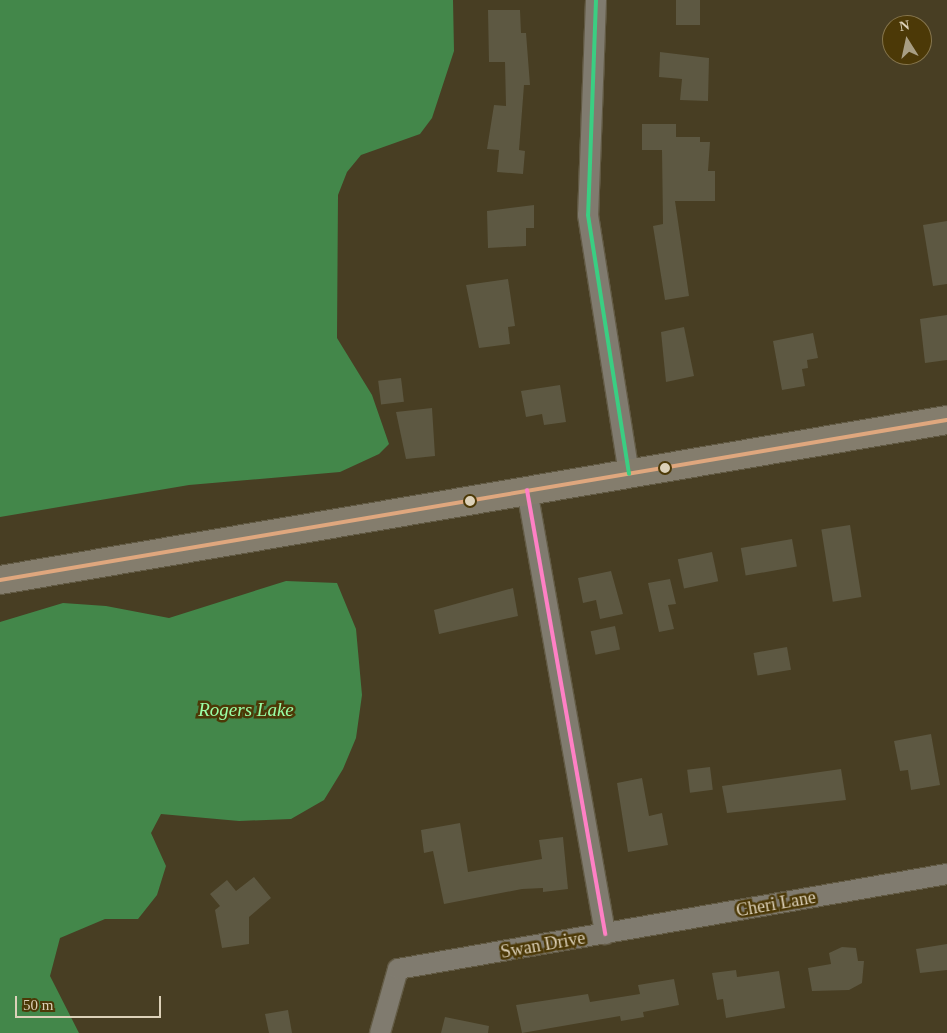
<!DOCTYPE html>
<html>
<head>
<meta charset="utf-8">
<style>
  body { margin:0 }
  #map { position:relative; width:947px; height:1033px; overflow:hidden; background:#483e23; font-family:Georgia,serif }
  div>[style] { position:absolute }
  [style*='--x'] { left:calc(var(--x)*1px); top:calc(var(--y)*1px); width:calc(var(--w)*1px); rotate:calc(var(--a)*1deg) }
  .water>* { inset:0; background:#43874a }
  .building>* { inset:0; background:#5d5842; transform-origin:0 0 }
  .roads { filter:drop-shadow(1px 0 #625a44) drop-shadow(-1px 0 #625a44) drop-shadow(0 1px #625a44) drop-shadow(0 -1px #625a44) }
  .street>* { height:20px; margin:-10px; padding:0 10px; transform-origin:10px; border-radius:10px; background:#807b6f }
  .secondary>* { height:28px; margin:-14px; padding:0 14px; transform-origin:14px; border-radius:14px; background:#847d6d }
  .bus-1>* { height:4px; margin:-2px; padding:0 2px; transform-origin:2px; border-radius:2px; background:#dfa77e }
  .bus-2>* { height:4px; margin:-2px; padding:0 2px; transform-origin:2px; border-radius:2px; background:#3ace82 }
  .bus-3>* { height:4px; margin:-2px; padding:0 2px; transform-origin:2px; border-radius:2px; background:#ff80c5 }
  .dots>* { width:14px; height:14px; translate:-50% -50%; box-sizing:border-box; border:2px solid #4c3907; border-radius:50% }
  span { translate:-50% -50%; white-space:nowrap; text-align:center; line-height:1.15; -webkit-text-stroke:5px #4c3907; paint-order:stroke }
  .street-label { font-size:18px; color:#dcd1b9 }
  .water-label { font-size:19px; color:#9afea6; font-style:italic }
  .north { position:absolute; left:882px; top:15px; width:50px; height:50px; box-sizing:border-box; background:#4c3907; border:1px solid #86764e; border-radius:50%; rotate:350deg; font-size:14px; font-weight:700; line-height:20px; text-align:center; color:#dcd1b9 }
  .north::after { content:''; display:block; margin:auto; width:18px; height:22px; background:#a89e84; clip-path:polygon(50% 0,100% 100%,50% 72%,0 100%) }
  .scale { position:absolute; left:15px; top:996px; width:146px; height:22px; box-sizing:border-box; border:2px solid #dcd1b9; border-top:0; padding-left:6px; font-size:15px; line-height:18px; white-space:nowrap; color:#dcd1b9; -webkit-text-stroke:4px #4c3907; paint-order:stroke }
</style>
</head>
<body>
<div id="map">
  <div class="water">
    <div style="clip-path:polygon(0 0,453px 0,454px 51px,432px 118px,420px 134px,361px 155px,347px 172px,338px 195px,337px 338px,372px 395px,389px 444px,379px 454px,340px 472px,189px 485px,0 517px)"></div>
    <div style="clip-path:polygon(286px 581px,337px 583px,356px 629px,362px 695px,356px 738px,343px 769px,324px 800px,291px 819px,239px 821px,161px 814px,151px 833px,166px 866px,157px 895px,138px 919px,105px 919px,60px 938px,50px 976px,79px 1033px,0 1033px,0 622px,63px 603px,106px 606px,169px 618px)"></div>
  </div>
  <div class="building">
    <div style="left:676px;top:0;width:24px;height:25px"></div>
    <div style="clip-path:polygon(488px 10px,520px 10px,521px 33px,526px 33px,530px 85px,524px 85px,519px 150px,525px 151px,523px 174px,497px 172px,499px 150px,487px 149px,494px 105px,506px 106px,505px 62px,489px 62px)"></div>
    <div style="clip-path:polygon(660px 52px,709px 58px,708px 101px,680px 100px,682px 79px,659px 77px)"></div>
    <div style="clip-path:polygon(642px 124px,676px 124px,676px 137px,700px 137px,700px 142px,710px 142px,708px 171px,715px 171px,715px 201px,675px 201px,689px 296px,665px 300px,653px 226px,663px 224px,662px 150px,642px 150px)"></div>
    <div style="clip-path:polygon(534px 205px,534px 228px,526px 228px,526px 246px,488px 248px,487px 211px)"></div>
    <div style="clip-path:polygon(947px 221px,947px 284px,933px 286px,923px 225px)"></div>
    <div style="clip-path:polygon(508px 279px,515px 326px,508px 327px,510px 344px,479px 348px,466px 285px)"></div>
    <div style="clip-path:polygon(947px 315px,947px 360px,925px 363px,920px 319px)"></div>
    <div style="clip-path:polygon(684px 327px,694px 376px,666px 382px,661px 332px)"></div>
    <div style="clip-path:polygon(813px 333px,818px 358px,807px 360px,808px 368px,802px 369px,805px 386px,782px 390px,773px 341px)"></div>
    <div style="left:401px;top:378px;width:24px;height:23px;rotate:83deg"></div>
    <div style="clip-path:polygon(560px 385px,566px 422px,544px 425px,542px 414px,526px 417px,521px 391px)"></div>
    <div style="clip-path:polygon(432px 408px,435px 456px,406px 459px,396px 412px)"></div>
    <div style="left:850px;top:525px;width:73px;height:29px;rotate:81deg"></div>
    <div style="left:792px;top:539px;width:28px;height:52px;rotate:80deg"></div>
    <div style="left:712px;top:552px;width:30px;height:35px;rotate:78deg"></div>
    <div style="clip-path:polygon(611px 571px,623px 614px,600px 619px,596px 600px,583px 603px,578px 578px)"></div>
    <div style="clip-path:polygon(670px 579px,676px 604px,668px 605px,674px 629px,659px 632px,648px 583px)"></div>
    <div style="clip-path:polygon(513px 588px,518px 616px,439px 634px,434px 610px)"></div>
    <div style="left:615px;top:626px;width:24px;height:25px;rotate:78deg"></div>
    <div style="left:787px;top:647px;width:23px;height:34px;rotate:80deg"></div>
    <div style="clip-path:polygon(931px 734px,940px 785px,911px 790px,908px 770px,900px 771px,894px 741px)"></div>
    <div style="left:710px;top:767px;width:23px;height:23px;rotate:83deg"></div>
    <div style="clip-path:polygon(841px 769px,846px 800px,727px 813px,722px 786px)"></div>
    <div style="clip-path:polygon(642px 778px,649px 816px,662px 813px,668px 845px,628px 852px,617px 783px)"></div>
    <div style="clip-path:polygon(460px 823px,468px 872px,542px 859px,539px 840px,563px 837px,568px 889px,543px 892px,543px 888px,522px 889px,444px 904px,433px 851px,424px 853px,421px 830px)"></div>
    <div style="clip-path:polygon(254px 877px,271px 898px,249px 917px,249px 944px,222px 948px,215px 910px,220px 906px,210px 894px,227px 880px,236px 891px)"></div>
    <div style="clip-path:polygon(947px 944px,947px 970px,920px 973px,916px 949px)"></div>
    <div style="clip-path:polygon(842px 947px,856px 948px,858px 961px,864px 961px,862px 983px,849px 990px,812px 991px,808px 968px,831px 964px,829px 953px)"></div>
    <div style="clip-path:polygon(736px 970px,737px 977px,779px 971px,785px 1008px,726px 1018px,723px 999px,717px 1000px,712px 973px)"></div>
    <div style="clip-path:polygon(674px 979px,679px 1005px,643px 1012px,644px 1017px,621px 1021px,620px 1016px,522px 1033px,516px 1005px,588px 994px,590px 1002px,640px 994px,638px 985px)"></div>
    <div style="clip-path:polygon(288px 1010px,292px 1033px,269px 1033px,265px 1014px)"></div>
    <div style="clip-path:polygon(445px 1017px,489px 1026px,488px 1033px,441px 1033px)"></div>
  </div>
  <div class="roads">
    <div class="street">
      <div style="--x:596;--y:0;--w:215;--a:92.1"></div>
      <div style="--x:588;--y:215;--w:262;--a:81"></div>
      <div style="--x:527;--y:490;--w:451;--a:80"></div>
      <div style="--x:380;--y:1033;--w:66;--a:-74.3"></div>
      <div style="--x:398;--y:969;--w:557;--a:-9.82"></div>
    </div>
    <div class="secondary">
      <div style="--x:0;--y:580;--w:960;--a:-9.59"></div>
    </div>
  </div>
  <div class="bus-1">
    <div style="--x:0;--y:580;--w:960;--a:-9.59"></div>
  </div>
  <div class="bus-2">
    <div style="--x:596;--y:0;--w:215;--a:92.1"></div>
    <div style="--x:588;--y:215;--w:262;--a:81"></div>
  </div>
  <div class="bus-3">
    <div style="--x:527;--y:490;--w:451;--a:80"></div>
  </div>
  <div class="dots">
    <div style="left:665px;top:468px;background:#dcd1b9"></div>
    <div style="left:470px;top:501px;background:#dcd1b9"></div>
  </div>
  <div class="street-label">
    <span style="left:776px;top:904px;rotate:-10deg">Cheri Lane</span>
    <span style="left:543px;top:945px;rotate:-10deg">Swan Drive</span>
  </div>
  <div class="water-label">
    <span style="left:246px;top:710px">Rogers Lake</span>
  </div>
  <div class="north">N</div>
  <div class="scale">50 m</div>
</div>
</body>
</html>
